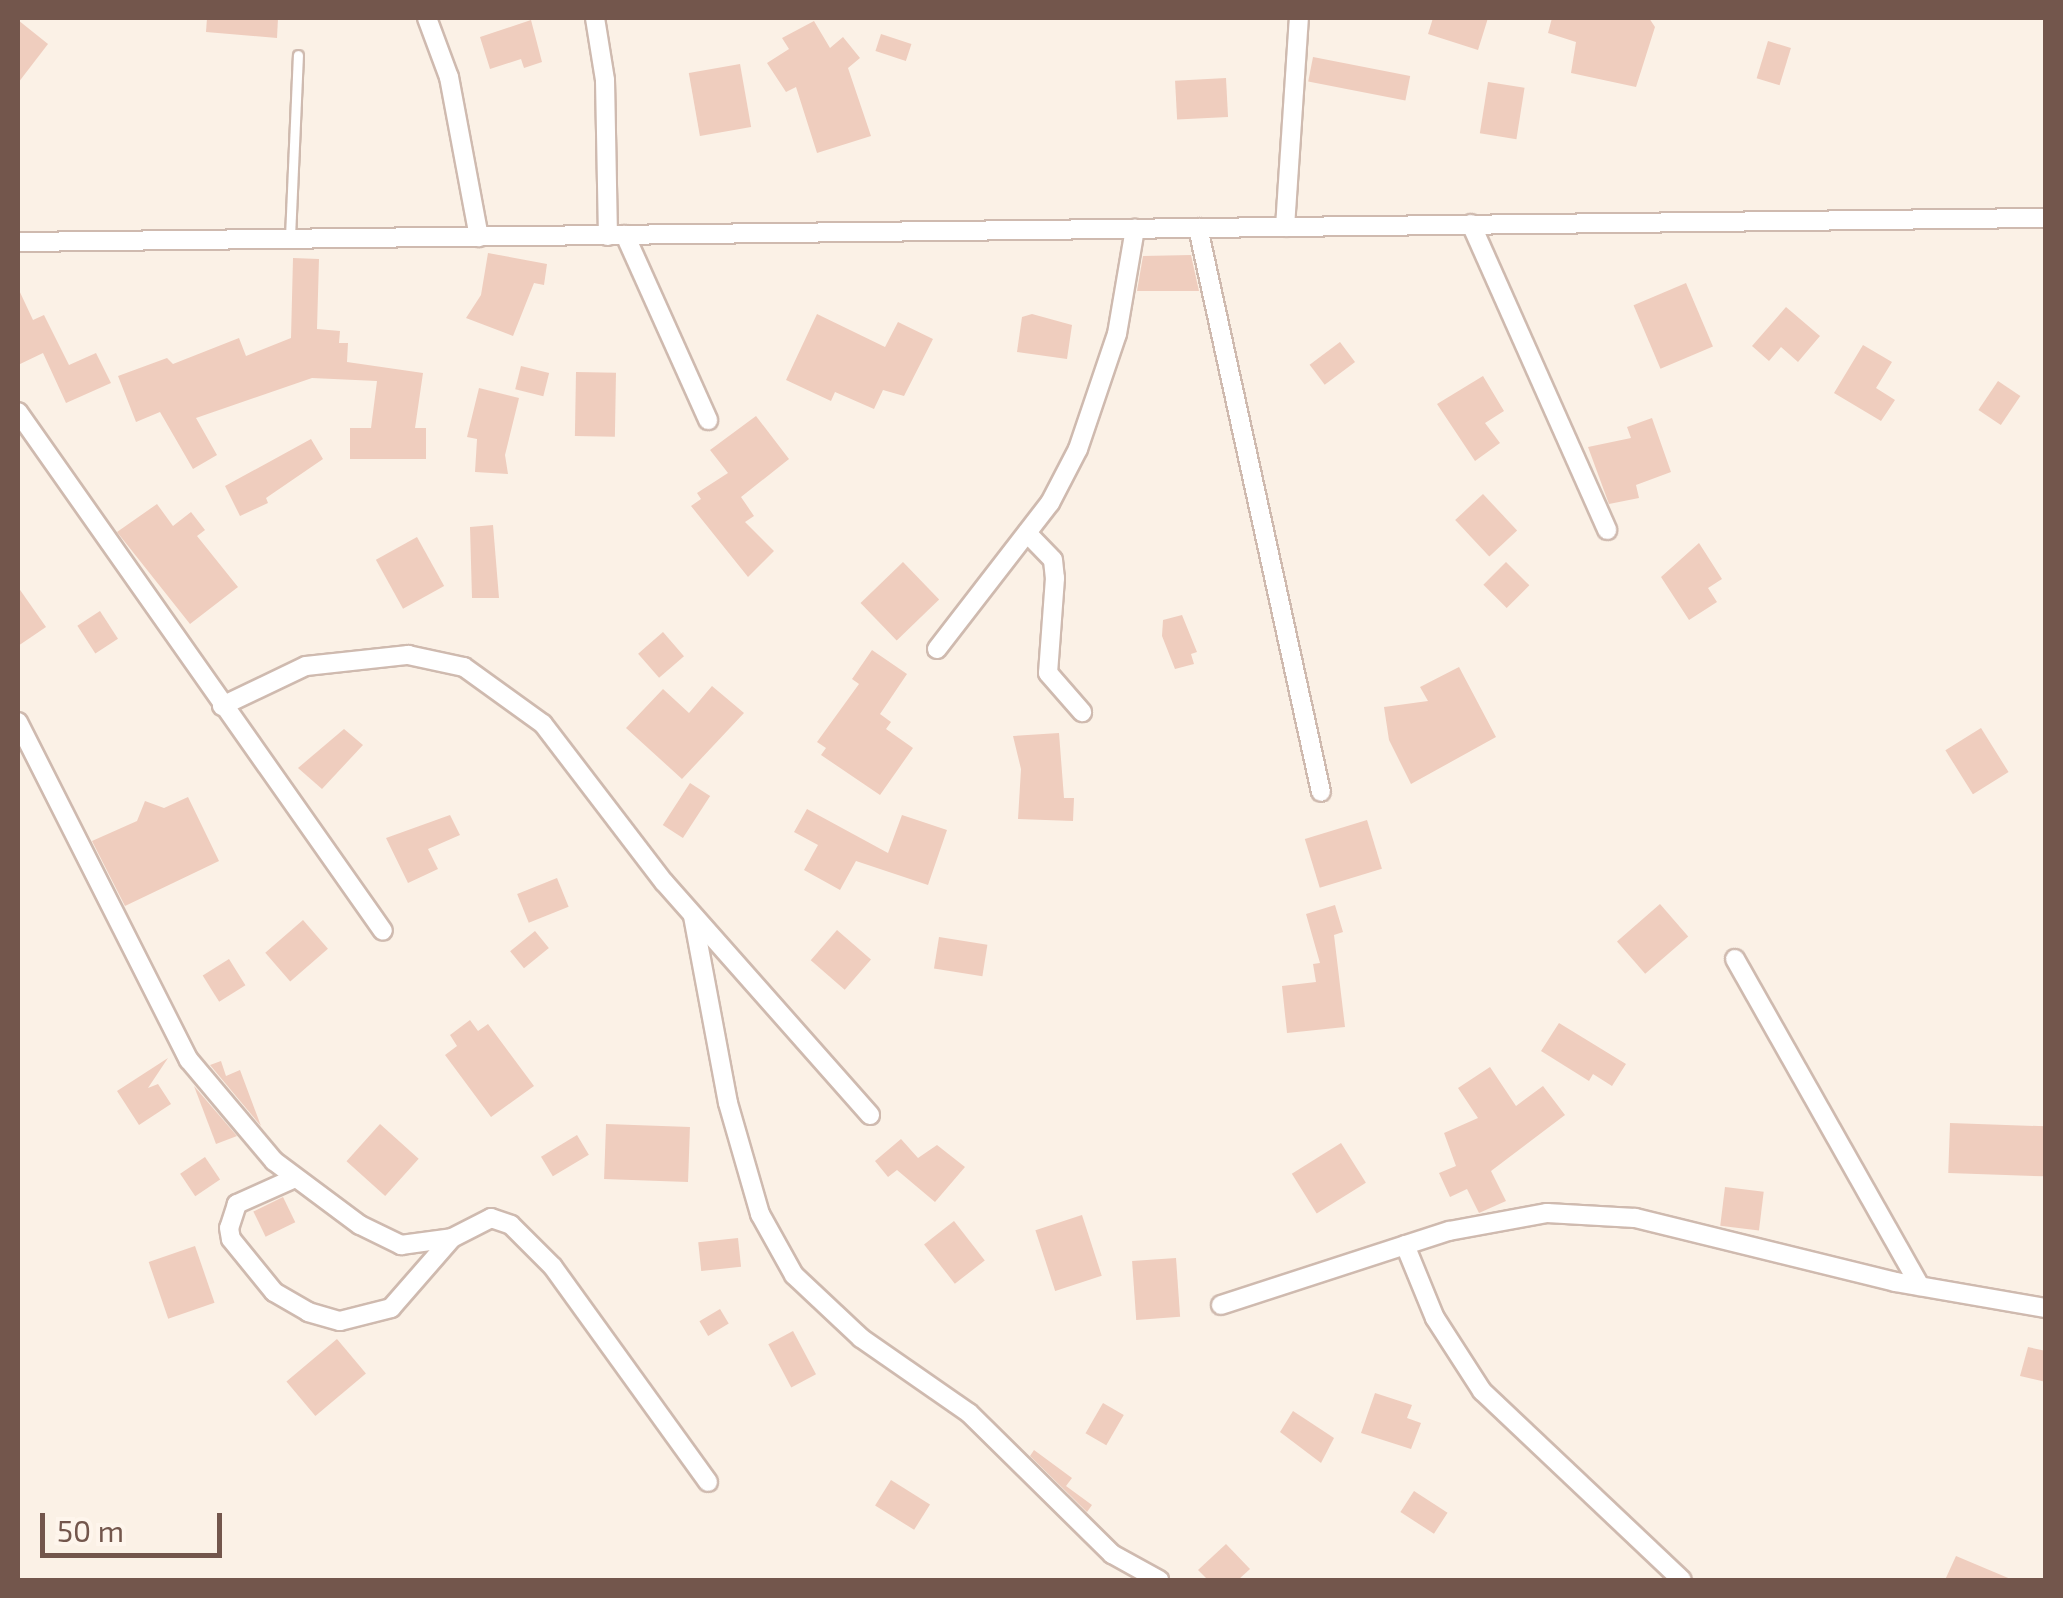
<!DOCTYPE html>
<html>
<head>
<meta charset="utf-8">
<style>
  body { margin:0 }
  #map { position:relative; width:2063px; height:1598px; overflow:hidden; background:#fbf1e6; font-family:"Exo 2",sans-serif }
  div>[style] { position:absolute }
  [style*='--x'] { left:calc(var(--x)*1px); top:calc(var(--y)*1px); width:calc(var(--w)*1px); rotate:calc(var(--a)*1deg) }
  .building>* { inset:0; background:#efcdbe; transform-origin:0 0 }
  .roads { filter:drop-shadow(2px 0 #cfbaaf) drop-shadow(-2px 0 #cfbaaf) drop-shadow(0 2px #cfbaaf) drop-shadow(0 -2px #cfbaaf) }
  .service>* { height:9px; margin:-4.5px; padding:0 4.5px; transform-origin:4.5px; border-radius:4.5px; background:#fff }
  .minor>* { height:18px; margin:-9px; padding:0 9px; transform-origin:9px; border-radius:9px; background:#fff }
  span { translate:-50% -50%; white-space:nowrap; text-align:center; line-height:1.15; -webkit-text-stroke:8px #fef5ec; paint-order:stroke }
  .frame { position:absolute; inset:0; border:20px solid #73564c; pointer-events:none }
  .scale { position:absolute; left:40px; top:1513px; width:182px; height:45px; box-sizing:border-box; border:5px solid #73564c; border-top:0; padding-left:12px; font-size:30px; line-height:35px; white-space:nowrap; color:#73564c; -webkit-text-stroke:8px #fef5ec; paint-order:stroke }
</style>
</head>
<body>
<div id="map">
  <div class="building">
    <div style="clip-path:polygon(207px 18px,278px 18px,277px 38px,206px 32px)"></div>
    <div style="clip-path:polygon(1433px 18px,1488px 18px,1478px 50px,1428px 34px)"></div>
    <div style="clip-path:polygon(1552px 18px,1649px 18px,1655px 27px,1636px 87px,1571px 73px,1576px 42px,1548px 33px)"></div>
    <div style="clip-path:polygon(18px 20px,48px 44px,18px 83px)"></div>
    <div style="clip-path:polygon(531px 20px,542px 62px,524px 68px,521px 59px,490px 69px,480px 37px)"></div>
    <div style="clip-path:polygon(814px 21px,830px 48px,843px 37px,860px 58px,848px 68px,871px 136px,817px 153px,796px 87px,786px 92px,767px 63px,789px 49px,782px 38px)"></div>
    <div style="left:881px;top:34px;width:32px;height:18px;rotate:18deg"></div>
    <div style="left:1768px;top:41px;width:24px;height:39px;rotate:17deg"></div>
    <div style="left:1313px;top:57px;width:99px;height:25px;rotate:11deg"></div>
    <div style="left:740px;top:64px;width:64px;height:52px;rotate:80deg"></div>
    <div style="left:1226px;top:78px;width:39px;height:51px;rotate:87deg"></div>
    <div style="left:1488px;top:82px;width:37px;height:52px;rotate:9deg"></div>
    <div style="clip-path:polygon(488px 253px,547px 264px,544px 285px,534px 283px,513px 336px,466px 318px,481px 295px)"></div>
    <div style="clip-path:polygon(1191px 255px,1199px 291px,1137px 291px,1143px 256px)"></div>
    <div style="clip-path:polygon(293px 258px,319px 259px,317px 329px,340px 331px,339px 343px,348px 343px,347px 362px,423px 373px,415px 428px,426px 428px,426px 459px,350px 459px,350px 428px,371px 428px,377px 381px,312px 378px,196px 418px,217px 455px,193px 469px,160px 412px,136px 422px,118px 376px,167px 358px,173px 364px,239px 338px,246px 356px,291px 338px)"></div>
    <div style="left:1686px;top:283px;width:69px;height:57px;rotate:67deg"></div>
    <div style="clip-path:polygon(18px 288px,33px 320px,44px 315px,69px 365px,96px 353px,111px 383px,66px 403px,43px 353px,18px 365px)"></div>
    <div style="clip-path:polygon(1786px 307px,1820px 336px,1798px 362px,1781px 347px,1769px 361px,1752px 346px)"></div>
    <div style="clip-path:polygon(817px 314px,885px 347px,898px 322px,933px 339px,904px 396px,883px 390px,874px 409px,835px 392px,831px 401px,786px 380px)"></div>
    <div style="clip-path:polygon(1032px 314px,1072px 325px,1067px 359px,1017px 352px,1022px 317px)"></div>
    <div style="left:1340px;top:342px;width:25px;height:38px;rotate:53deg"></div>
    <div style="clip-path:polygon(1863px 345px,1892px 362px,1876px 388px,1895px 400px,1881px 421px,1834px 393px)"></div>
    <div style="left:521px;top:366px;width:29px;height:24px;rotate:14deg"></div>
    <div style="left:576px;top:372px;width:40px;height:64px;rotate:1deg"></div>
    <div style="clip-path:polygon(1483px 376px,1504px 411px,1485px 423px,1500px 443px,1475px 461px,1437px 404px)"></div>
    <div style="left:1998px;top:381px;width:27px;height:35px;rotate:34deg"></div>
    <div style="clip-path:polygon(479px 388px,519px 398px,505px 455px,508px 474px,475px 472px,477px 439px,467px 437px)"></div>
    <div style="clip-path:polygon(756px 416px,789px 459px,741px 497px,754px 516px,745px 522px,774px 551px,748px 577px,691px 506px,701px 499px,697px 493px,728px 473px,710px 450px)"></div>
    <div style="clip-path:polygon(1652px 418px,1671px 472px,1636px 485px,1639px 498px,1609px 504px,1588px 447px,1631px 438px,1627px 427px)"></div>
    <div style="clip-path:polygon(311px 439px,323px 459px,266px 498px,268px 503px,240px 516px,225px 486px)"></div>
    <div style="left:1483px;top:494px;width:50px;height:38px;rotate:47deg"></div>
    <div style="clip-path:polygon(157px 504px,173px 526px,191px 512px,205px 530px,197px 536px,238px 587px,190px 624px,117px 532px)"></div>
    <div style="clip-path:polygon(493px 525px,499px 598px,472px 598px,470px 527px)"></div>
    <div style="left:417px;top:537px;width:56px;height:47px;rotate:61deg"></div>
    <div style="clip-path:polygon(1699px 543px,1722px 579px,1708px 588px,1717px 602px,1689px 620px,1661px 577px)"></div>
    <div style="left:903px;top:562px;width:52px;height:59px;rotate:46deg"></div>
    <div style="left:1506px;top:562px;width:33px;height:32px;rotate:45deg"></div>
    <div style="clip-path:polygon(18px 587px,46px 627px,18px 646px)"></div>
    <div style="left:100px;top:611px;width:33px;height:27px;rotate:57deg"></div>
    <div style="clip-path:polygon(1182px 615px,1197px 652px,1191px 654px,1194px 664px,1175px 669px,1162px 636px,1163px 620px)"></div>
    <div style="left:663px;top:632px;width:32px;height:33px;rotate:49deg"></div>
    <div style="clip-path:polygon(872px 650px,907px 674px,880px 714px,891px 722px,886px 729px,913px 748px,880px 795px,821px 755px,826px 748px,817px 742px,859px 684px,852px 679px)"></div>
    <div style="clip-path:polygon(1459px 667px,1496px 737px,1411px 784px,1389px 740px,1384px 707px,1428px 701px,1420px 687px)"></div>
    <div style="clip-path:polygon(712px 686px,744px 713px,682px 779px,626px 728px,663px 689px,689px 713px)"></div>
    <div style="left:1981px;top:728px;width:52px;height:42px;rotate:58deg"></div>
    <div style="clip-path:polygon(344px 729px,363px 745px,322px 789px,298px 768px)"></div>
    <div style="clip-path:polygon(1059px 733px,1064px 798px,1074px 798px,1073px 821px,1018px 819px,1021px 769px,1013px 736px)"></div>
    <div style="left:690px;top:783px;width:24px;height:50px;rotate:33deg"></div>
    <div style="clip-path:polygon(188px 797px,219px 861px,125px 906px,92px 841px,137px 821px,145px 801px,164px 808px)"></div>
    <div style="clip-path:polygon(807px 809px,888px 853px,902px 815px,947px 830px,928px 885px,856px 861px,840px 890px,804px 870px,818px 845px,794px 832px)"></div>
    <div style="clip-path:polygon(450px 815px,460px 835px,428px 849px,438px 869px,408px 883px,386px 838px)"></div>
    <div style="left:1367px;top:820px;width:51px;height:65px;rotate:73deg"></div>
    <div style="left:557px;top:878px;width:31px;height:43px;rotate:68deg"></div>
    <div style="left:1660px;top:904px;width:43px;height:57px;rotate:49deg"></div>
    <div style="clip-path:polygon(1335px 905px,1343px 932px,1334px 935px,1345px 1027px,1287px 1033px,1282px 986px,1316px 982px,1313px 964px,1320px 963px,1306px 914px)"></div>
    <div style="left:303px;top:920px;width:38px;height:50px;rotate:49deg"></div>
    <div style="left:837px;top:930px;width:45px;height:40px;rotate:41deg"></div>
    <div style="left:535px;top:931px;width:22px;height:32px;rotate:51deg"></div>
    <div style="left:939px;top:937px;width:49px;height:32px;rotate:9deg"></div>
    <div style="left:229px;top:959px;width:31px;height:31px;rotate:58deg"></div>
    <div style="clip-path:polygon(470px 1020px,478px 1031px,488px 1024px,534px 1086px,491px 1117px,445px 1055px,457px 1046px,450px 1035px)"></div>
    <div style="clip-path:polygon(1559px 1023px,1626px 1064px,1612px 1086px,1593px 1074px,1589px 1081px,1541px 1051px)"></div>
    <div style="clip-path:polygon(168px 1058px,148px 1088px,158px 1084px,171px 1104px,139px 1125px,117px 1091px)"></div>
    <div style="clip-path:polygon(221px 1061px,226px 1076px,240px 1070px,261px 1126px,210px 1065px)"></div>
    <div style="clip-path:polygon(1490px 1067px,1516px 1106px,1543px 1086px,1565px 1115px,1491px 1171px,1506px 1201px,1479px 1213px,1467px 1189px,1450px 1197px,1439px 1173px,1456px 1166px,1444px 1133px,1478px 1118px,1458px 1088px)"></div>
    <div style="clip-path:polygon(194px 1086px,237px 1136px,216px 1144px)"></div>
    <div style="left:1950px;top:1123px;width:96px;height:50px;rotate:2deg"></div>
    <div style="left:380px;top:1124px;width:52px;height:50px;rotate:42deg"></div>
    <div style="left:606px;top:1124px;width:84px;height:55px;rotate:2deg"></div>
    <div style="left:577px;top:1135px;width:23px;height:42px;rotate:59deg"></div>
    <div style="clip-path:polygon(901px 1139px,918px 1158px,937px 1145px,965px 1167px,935px 1202px,897px 1170px,888px 1177px,875px 1161px)"></div>
    <div style="left:1341px;top:1143px;width:47px;height:58px;rotate:58deg"></div>
    <div style="left:205px;top:1157px;width:27px;height:30px;rotate:56deg"></div>
    <div style="left:1725px;top:1187px;width:39px;height:39px;rotate:7deg"></div>
    <div style="left:283px;top:1197px;width:28px;height:33px;rotate:64deg"></div>
    <div style="left:1082px;top:1215px;width:64px;height:49px;rotate:72deg"></div>
    <div style="left:954px;top:1221px;width:50px;height:38px;rotate:52deg"></div>
    <div style="left:738px;top:1238px;width:29px;height:40px;rotate:84deg"></div>
    <div style="left:195px;top:1246px;width:60px;height:49px;rotate:71deg"></div>
    <div style="left:1176px;top:1258px;width:59px;height:44px;rotate:86deg"></div>
    <div style="left:720px;top:1309px;width:17px;height:24px;rotate:59deg"></div>
    <div style="left:793px;top:1331px;width:49px;height:28px;rotate:62deg"></div>
    <div style="left:337px;top:1339px;width:45px;height:66px;rotate:50deg"></div>
    <div style="clip-path:polygon(2028px 1347px,2046px 1351px,2046px 1382px,2020px 1376px)"></div>
    <div style="clip-path:polygon(1375px 1393px,1412px 1405px,1407px 1418px,1421px 1423px,1411px 1449px,1361px 1433px)"></div>
    <div style="left:1103px;top:1403px;width:24px;height:35px;rotate:30deg"></div>
    <div style="clip-path:polygon(1293px 1411px,1334px 1438px,1321px 1463px,1280px 1432px)"></div>
    <div style="clip-path:polygon(1034px 1450px,1072px 1478px,1066px 1486px,1092px 1505px,1087px 1512px,1030px 1456px)"></div>
    <div style="left:891px;top:1480px;width:46px;height:30px;rotate:32deg"></div>
    <div style="left:1414px;top:1491px;width:40px;height:25px;rotate:33deg"></div>
    <div style="clip-path:polygon(1226px 1544px,1250px 1569px,1238px 1580px,1208px 1580px,1198px 1570px)"></div>
    <div style="clip-path:polygon(1956px 1556px,2013px 1580px,1945px 1580px)"></div>
  </div>
  <div class="roads">
    <div class="service">
      <div style="--x:290;--y:237;--w:182;--a:-87.5"></div>
    </div>
    <div class="minor">
      <div style="--x:427;--y:18;--w:63;--a:69.6"></div>
      <div style="--x:449;--y:77;--w:163;--a:79.4"></div>
      <div style="--x:595;--y:18;--w:63;--a:80.8"></div>
      <div style="--x:605;--y:80;--w:156;--a:88.9"></div>
      <div style="--x:1471;--y:224;--w:335;--a:66"></div>
      <div style="--x:1285;--y:227;--w:209;--a:-86.2"></div>
      <div style="--x:1198;--y:228;--w:577;--a:77.7"></div>
      <div style="--x:625;--y:235;--w:203;--a:65.8"></div>
      <div style="--x:18;--y:242;--w:2028;--a:-0.68"></div>
      <div style="--x:18;--y:412;--w:634;--a:54.88"></div>
      <div style="--x:1027;--y:533;--w:37;--a:46"></div>
      <div style="--x:1053;--y:560;--w:18;--a:84"></div>
      <div style="--x:1055;--y:578;--w:95;--a:94.2"></div>
      <div style="--x:1048;--y:673;--w:52;--a:48.9"></div>
      <div style="--x:937;--y:649;--w:185;--a:-52.3"></div>
      <div style="--x:1050;--y:503;--w:61;--a:-62.6"></div>
      <div style="--x:1078;--y:449;--w:121;--a:-71.3"></div>
      <div style="--x:1117;--y:334;--w:107;--a:-80.3"></div>
      <div style="--x:222;--y:706;--w:93;--a:-25.5"></div>
      <div style="--x:306;--y:666;--w:103;--a:-6.2"></div>
      <div style="--x:408;--y:655;--w:57;--a:12.1"></div>
      <div style="--x:464;--y:667;--w:97;--a:35.8"></div>
      <div style="--x:543;--y:724;--w:199;--a:52.6"></div>
      <div style="--x:664;--y:882;--w:311;--a:48.5"></div>
      <div style="--x:18;--y:722;--w:379;--a:63.2"></div>
      <div style="--x:189;--y:1060;--w:132;--a:49.9"></div>
      <div style="--x:274;--y:1161;--w:107;--a:36.7"></div>
      <div style="--x:360;--y:1225;--w:46;--a:26"></div>
      <div style="--x:401;--y:1245;--w:51;--a:-7.8"></div>
      <div style="--x:452;--y:1238;--w:44;--a:-27.1"></div>
      <div style="--x:491;--y:1218;--w:21;--a:19"></div>
      <div style="--x:511;--y:1225;--w:59;--a:45"></div>
      <div style="--x:553;--y:1267;--w:265;--a:54.2"></div>
      <div style="--x:693;--y:916;--w:190;--a:79.4"></div>
      <div style="--x:728;--y:1103;--w:116;--a:73.9"></div>
      <div style="--x:760;--y:1214;--w:70;--a:60.9"></div>
      <div style="--x:794;--y:1275;--w:92;--a:43.2"></div>
      <div style="--x:861;--y:1338;--w:131;--a:34.8"></div>
      <div style="--x:969;--y:1413;--w:201;--a:44.6"></div>
      <div style="--x:1112;--y:1554;--w:54;--a:29"></div>
      <div style="--x:1735;--y:959;--w:376;--a:60.5"></div>
      <div style="--x:295;--y:1178;--w:64;--a:155.9"></div>
      <div style="--x:237;--y:1204;--w:25;--a:108"></div>
      <div style="--x:229;--y:1228;--w:11;--a:80"></div>
      <div style="--x:231;--y:1239;--w:68;--a:50.9"></div>
      <div style="--x:274;--y:1292;--w:39;--a:30"></div>
      <div style="--x:308;--y:1312;--w:33;--a:16"></div>
      <div style="--x:340;--y:1321;--w:53;--a:-14.3"></div>
      <div style="--x:391;--y:1308;--w:93;--a:-48.9"></div>
      <div style="--x:1405;--y:1245;--w:79;--a:67.7"></div>
      <div style="--x:1435;--y:1318;--w:87;--a:57.2"></div>
      <div style="--x:1482;--y:1391;--w:275;--a:43.4"></div>
      <div style="--x:1221;--y:1305;--w:240;--a:-18"></div>
      <div style="--x:1449;--y:1231;--w:100;--a:-10.4"></div>
      <div style="--x:1547;--y:1213;--w:88;--a:3.3"></div>
      <div style="--x:1635;--y:1218;--w:268;--a:13.8"></div>
      <div style="--x:1895;--y:1282;--w:153;--a:9.8"></div>
    </div>
  </div>
  <div class="frame"></div>
  <div class="scale">50 m</div>
</div>
</body>
</html>
